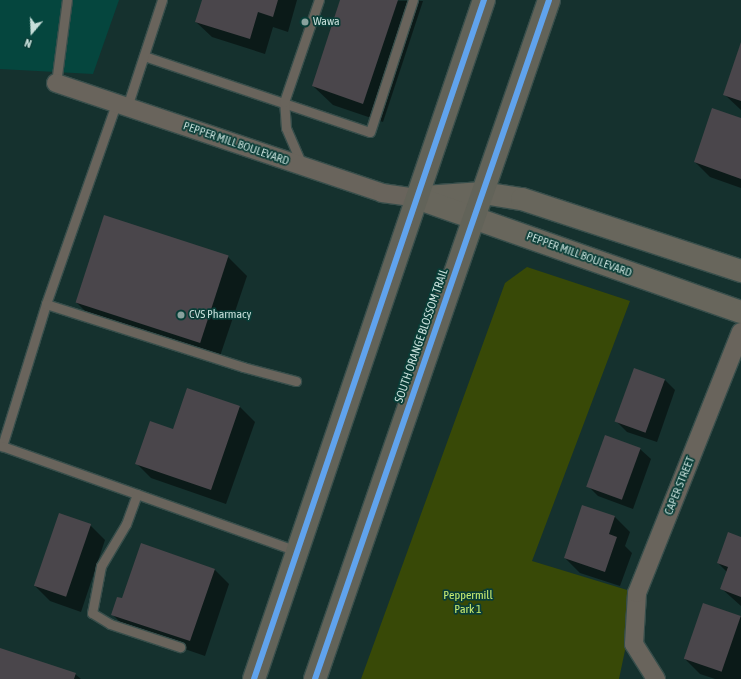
<!DOCTYPE html>
<html>
<head>
<meta charset="utf-8">
<style>
  body { margin:0 }
  #map { position:relative; width:741px; height:679px; overflow:hidden; background:#15312e; font-family:"Asap Condensed",sans-serif }
  div>[style] { position:absolute }
  [style*='--x'] { left:calc(var(--x)*1px); top:calc(var(--y)*1px); width:calc(var(--w)*1px); rotate:calc(var(--a)*1deg) }
  .built>* { inset:0; background:#05463e }
  .green>* { inset:0; background:#384907 }
  .shadow>* { inset:0; background:#0007 }
  .building>* { inset:0; background:#4a464b; transform-origin:0 0 }
  .roads { filter:drop-shadow(1px 0 #384e4b) drop-shadow(-1px 0 #384e4b) drop-shadow(0 1px #384e4b) drop-shadow(0 -1px #384e4b) }
  .lane>* { height:9px; margin:-4.5px; padding:0 4.5px; transform-origin:4.5px; border-radius:4.5px; background:#69645c }
  .street>* { height:18px; margin:-9px; padding:0 9px; transform-origin:9px; border-radius:9px; background:#69645c }
  .secondary>* { height:22px; margin:-11px; padding:0 11px; transform-origin:11px; border-radius:11px; background:#68665c }
  .primary>* { height:22px; margin:-11px; padding:0 11px; transform-origin:11px; border-radius:11px; background:#626359 }
  .cycleway>* { height:6px; margin:-3px; padding:0 3px; transform-origin:3px; border-radius:3px; background:#60a3ed }
  .dots>* { width:11px; height:11px; translate:-50% -50%; box-sizing:border-box; border:2px solid #093d37; border-radius:50% }
  span { translate:-50% -50%; white-space:nowrap; text-align:center; line-height:1.15; -webkit-text-stroke:3.5px #093d37; paint-order:stroke }
  .poi-label { font-size:12px; color:#c7dfda }
  .left { translate:0 -50%; text-align:left }
  .street-label { font-size:12px; color:#c7dfda }
  .park-label { font-size:12px; color:#caec71 }
  .north { position:absolute; left:12px; top:12px; width:40px; height:40px; -webkit-text-stroke:3px #093d37; paint-order:stroke; rotate:199deg; font-size:11px; font-weight:700; line-height:16px; text-align:center; color:#c7dfda }
  .north::after { content:''; display:block; margin:auto; width:14px; height:18px; background:#c7dfda; clip-path:polygon(50% 0,100% 100%,50% 72%,0 100%) }
</style>
</head>
<body>
<div id="map">
  <div class="built">
    <div style="clip-path:polygon(0 0,119px 0,93px 74px,0 69px)"></div>
  </div>
  <div class="green">
    <div style="clip-path:polygon(527px 267px,630px 301px,532px 561px,637px 593px,619px 679px,361px 679px,505px 283px)"></div>
  </div>
  <div class="shadow">
    <div style="clip-path:polygon(203px 0,297px 0,288px 32px,273px 27px,265px 54px,212px 37px,196px 22px)"></div>
    <div style="clip-path:polygon(341px 0,423px 1px,383px 122px,333px 105px,313px 86px)"></div>
    <div style="clip-path:polygon(741px 44px,741px 110px,724px 94px)"></div>
    <div style="clip-path:polygon(741px 119px,741px 188px,710px 177px,695px 162px)"></div>
    <div style="clip-path:polygon(228px 257px,247px 276px,218px 362px,95px 321px,76px 302px)"></div>
    <div style="clip-path:polygon(665px 380px,675px 390px,657px 442px,627px 432px,616px 421px)"></div>
    <div style="clip-path:polygon(240px 407px,255px 422px,226px 504px,151px 478px,136px 463px,174px 430px)"></div>
    <div style="clip-path:polygon(640px 449px,651px 459px,633px 509px,598px 496px,588px 486px)"></div>
    <div style="clip-path:polygon(583px 506px,615px 517px,630px 532px,625px 546px,632px 553px,620px 586px,580px 573px,565px 558px)"></div>
    <div style="clip-path:polygon(90px 525px,105px 540px,81px 612px,50px 601px,35px 586px)"></div>
    <div style="clip-path:polygon(741px 538px,741px 606px,722px 589px,727px 572px,718px 563px)"></div>
    <div style="clip-path:polygon(214px 569px,229px 584px,205px 656px,127px 629px,112px 614px,123px 600px)"></div>
    <div style="clip-path:polygon(704px 604px,741px 617px,741px 679px,715px 679px,700px 674px,685px 659px)"></div>
    <div style="clip-path:polygon(0 649px,75px 674px,81px 679px,0 679px)"></div>
  </div>
  <div class="building">
    <div style="clip-path:polygon(202px 0,278px 0,273px 17px,258px 12px,250px 39px,195px 22px)"></div>
    <div style="clip-path:polygon(340px 0,398px 0,363px 104px,312px 86px)"></div>
    <div style="clip-path:polygon(741px 42px,741px 101px,723px 95px)"></div>
    <div style="clip-path:polygon(712px 108px,741px 118px,741px 179px,694px 162px)"></div>
    <div style="left:104px;top:215px;width:131px;height:92px;rotate:18deg"></div>
    <div style="left:634px;top:368px;width:33px;height:57px;rotate:20deg"></div>
    <div style="clip-path:polygon(187px 388px,240px 406px,211px 490px,135px 464px,150px 421px,173px 429px)"></div>
    <div style="left:605px;top:435px;width:38px;height:55px;rotate:20deg"></div>
    <div style="clip-path:polygon(582px 505px,615px 516px,609px 534px,617px 537px,605px 572px,564px 558px)"></div>
    <div style="left:59px;top:513px;width:34px;height:77px;rotate:19deg"></div>
    <div style="clip-path:polygon(728px 532px,741px 537px,741px 597px,720px 589px,728px 567px,717px 563px)"></div>
    <div style="clip-path:polygon(141px 543px,215px 569px,190px 641px,111px 615px,117px 597px,122px 598px)"></div>
    <div style="left:703px;top:603px;width:40px;height:59px;rotate:19deg"></div>
    <div style="clip-path:polygon(0 648px,76px 673px,74px 679px,0 679px)"></div>
  </div>
  <div class="roads">
    <div class="lane">
      <div style="--x:144;--y:56;--w:238;--a:18.6"></div>
      <div style="--x:370;--y:132;--w:139;--a:-72"></div>
      <div style="--x:56;--y:83;--w:84;--a:-82.5"></div>
      <div style="--x:116;--y:104;--w:212;--a:109.3"></div>
      <div style="--x:46;--y:304;--w:149;--a:107.2"></div>
      <div style="--x:2;--y:446;--w:313;--a:19.6"></div>
      <div style="--x:127;--y:107;--w:113;--a:-71.9"></div>
      <div style="--x:302;--y:165;--w:40;--a:-113.4"></div>
      <div style="--x:286;--y:128;--w:26;--a:-94"></div>
      <div style="--x:284;--y:102;--w:108;--a:-71.1"></div>
      <div style="--x:46;--y:304;--w:207;--a:17.7"></div>
      <div style="--x:243;--y:367;--w:55;--a:14.8"></div>
      <div style="--x:137;--y:494;--w:32;--a:110"></div>
      <div style="--x:126;--y:524;--w:49;--a:120.8"></div>
      <div style="--x:101;--y:566;--w:48;--a:100.8"></div>
      <div style="--x:92;--y:613;--w:21;--a:31"></div>
      <div style="--x:110;--y:624;--w:74;--a:18.2"></div>
    </div>
    <div class="street">
      <div style="--x:56;--y:83;--w:344;--a:18.6"></div>
      <div style="--x:382;--y:193;--w:35;--a:8"></div>
      <div style="--x:656;--y:679;--w:41;--a:-122.2"></div>
      <div style="--x:634;--y:644;--w:51;--a:-86.6"></div>
      <div style="--x:637;--y:593;--w:281;--a:-68.3"></div>
    </div>
    <div class="secondary">
      <div style="--x:424;--y:197;--w:59;--a:-3.9"></div>
      <div style="--x:483;--y:193;--w:39;--a:9"></div>
      <div style="--x:522;--y:199;--w:231;--a:18.2"></div>
      <div style="--x:417;--y:198;--w:343;--a:19.4"></div>
    </div>
    <div class="primary">
      <div style="--x:254;--y:679;--w:717;--a:-71.29"></div>
      <div style="--x:315;--y:679;--w:718;--a:-70.98"></div>
    </div>
  </div>
  <div class="cycleway">
    <div style="--x:254;--y:679;--w:717;--a:-71.29"></div>
    <div style="--x:315;--y:679;--w:718;--a:-70.98"></div>
  </div>
  <div class="dots">
    <div style="left:305px;top:22px;background:#89a29e"></div>
    <div style="left:181px;top:315px;background:#89a29e"></div>
  </div>
  <div class="poi-label">
    <span class="left" style="left:313px;top:22px">Wawa</span>
    <span class="left" style="left:189px;top:315px">CVS Pharmacy</span>
  </div>
  <div class="street-label">
    <span style="left:236px;top:144px;rotate:19deg">PEPPER MILL BOULEVARD</span>
    <span style="left:579px;top:255px;rotate:20deg">PEPPER MILL BOULEVARD</span>
    <span style="left:422px;top:336px;rotate:-71deg">SOUTH ORANGE BLOSSOM TRAIL</span>
    <span style="left:680px;top:486px;rotate:-68deg">CAPER STREET</span>
  </div>
  <div class="park-label">
    <span style="left:468px;top:603px">Peppermill<br>Park 1</span>
  </div>
  <div class="north">N</div>
</div>
</body>
</html>
